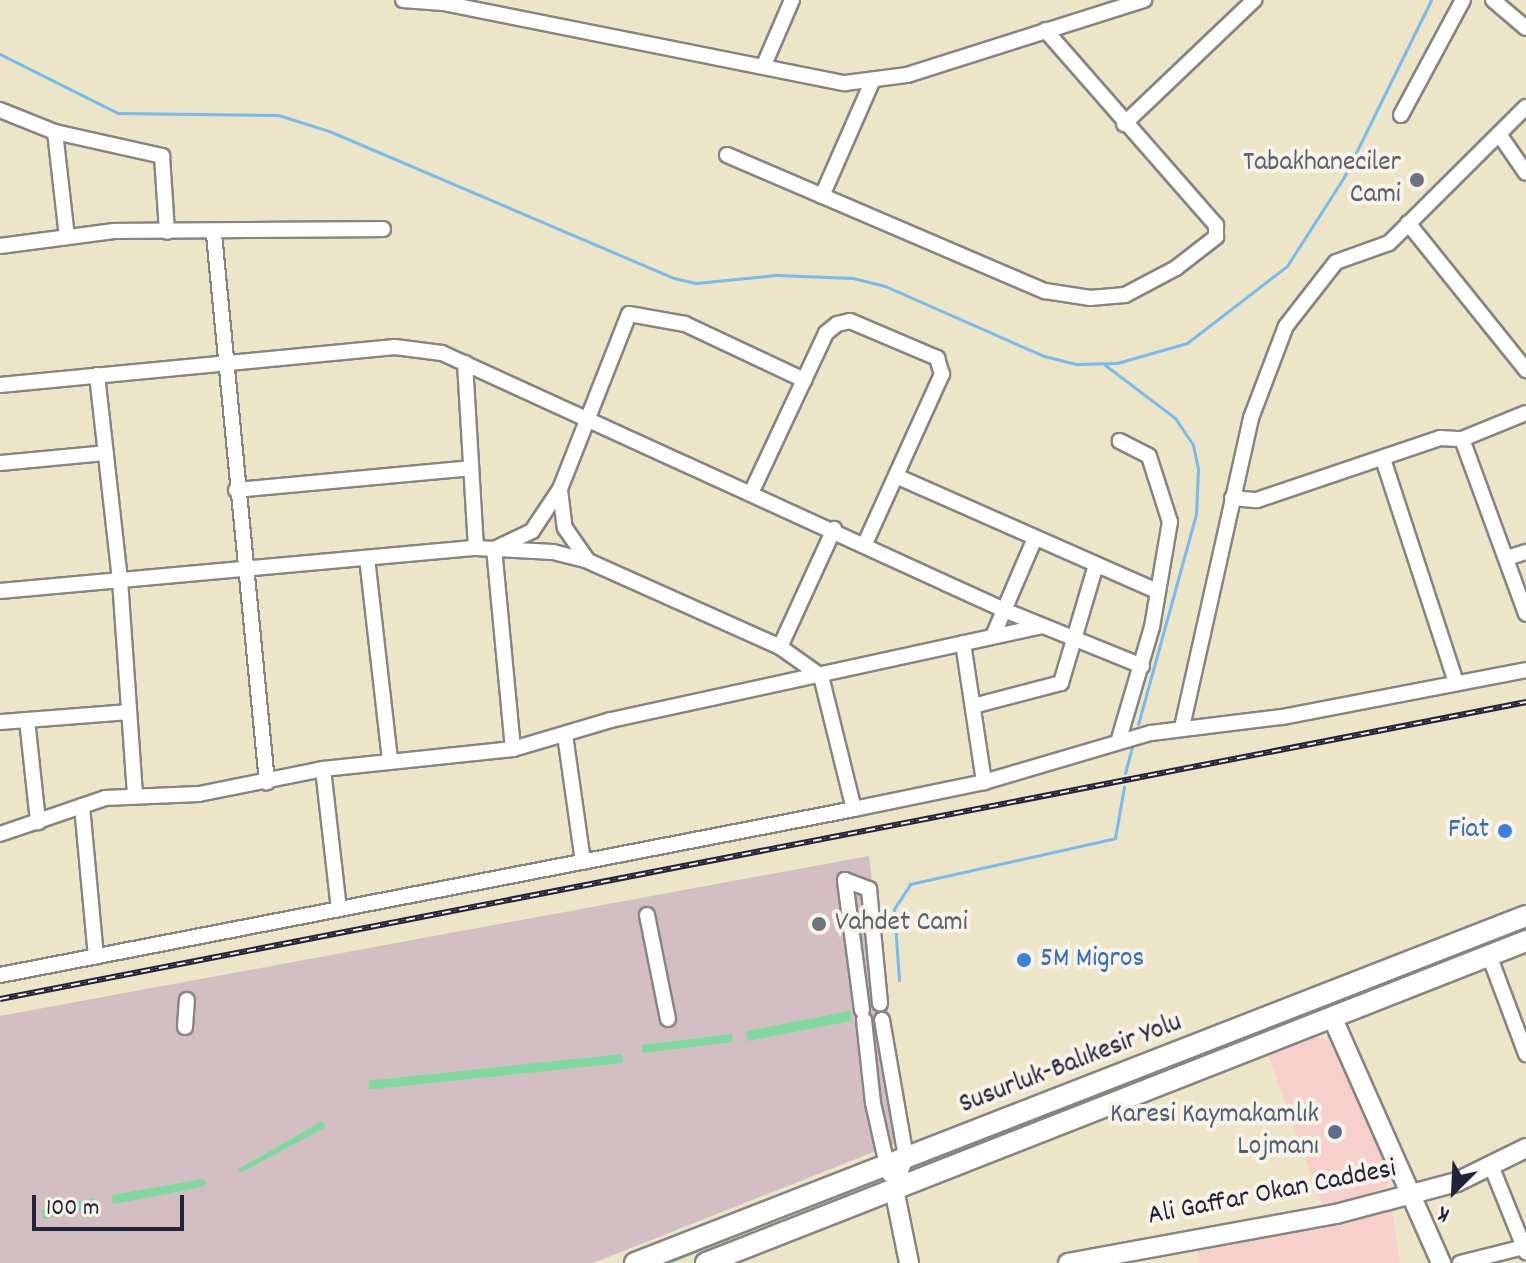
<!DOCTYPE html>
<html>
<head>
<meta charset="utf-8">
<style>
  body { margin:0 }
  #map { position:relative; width:1526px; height:1263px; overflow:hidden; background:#ece5c8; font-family:Dekko,sans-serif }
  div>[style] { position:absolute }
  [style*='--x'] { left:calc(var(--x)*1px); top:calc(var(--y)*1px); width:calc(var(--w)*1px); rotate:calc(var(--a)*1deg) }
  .built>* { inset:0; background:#f7d0cc }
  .industrial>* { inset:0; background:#d2bec3 }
  .green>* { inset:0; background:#7fd99f; transform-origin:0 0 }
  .stream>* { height:3px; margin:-1.5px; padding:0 1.5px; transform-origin:1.5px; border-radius:1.5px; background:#79bbee }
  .roads { filter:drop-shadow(2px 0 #878482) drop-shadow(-2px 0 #878482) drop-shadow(0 2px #878482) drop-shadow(0 -2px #878482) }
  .minor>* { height:14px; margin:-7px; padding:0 7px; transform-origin:7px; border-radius:7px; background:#fff }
  .major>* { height:18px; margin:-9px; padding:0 9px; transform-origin:9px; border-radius:9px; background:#fff }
  .highway>* { height:20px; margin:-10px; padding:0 10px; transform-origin:10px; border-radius:10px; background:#fff }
  .rail>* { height:6px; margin-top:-3px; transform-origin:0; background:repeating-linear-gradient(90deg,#f7f3e8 0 9px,#22223b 0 18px); box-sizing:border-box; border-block:2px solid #22223b }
  .dots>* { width:22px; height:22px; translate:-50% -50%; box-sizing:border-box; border:4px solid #f7f3e8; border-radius:50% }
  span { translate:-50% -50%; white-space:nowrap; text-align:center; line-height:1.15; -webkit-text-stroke:8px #f7f3e8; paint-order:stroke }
  .worship-label { font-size:28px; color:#5b616d }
  .right { translate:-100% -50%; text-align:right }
  .left { translate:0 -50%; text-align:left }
  .shop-label { font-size:28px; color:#366cbe }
  .street-label { font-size:28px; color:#22223b }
  .service-label { font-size:28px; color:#4e5e75 }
  .north { position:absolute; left:1414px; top:1151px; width:80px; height:80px; -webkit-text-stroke:6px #f7f3e8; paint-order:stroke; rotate:204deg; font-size:22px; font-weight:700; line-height:32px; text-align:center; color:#22223b }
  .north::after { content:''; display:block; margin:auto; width:28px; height:36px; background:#22223b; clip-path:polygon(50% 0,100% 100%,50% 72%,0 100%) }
  .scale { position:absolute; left:32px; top:1195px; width:152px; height:36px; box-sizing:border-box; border:4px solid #22223b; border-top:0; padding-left:10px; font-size:24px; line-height:28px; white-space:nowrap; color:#22223b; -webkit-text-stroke:6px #f7f3e8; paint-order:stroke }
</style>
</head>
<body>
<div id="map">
  <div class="built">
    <div style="clip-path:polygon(1316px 1037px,1335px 1042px,1391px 1178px,1386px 1187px,1324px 1210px,1268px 1055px)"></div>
    <div style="clip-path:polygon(1392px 1209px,1400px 1263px,1200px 1263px,1198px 1249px)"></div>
  </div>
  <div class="industrial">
    <div style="clip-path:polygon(869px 856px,904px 1140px,593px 1263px,0 1263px,0 1016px)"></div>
  </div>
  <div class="green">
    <div style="clip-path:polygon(1526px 927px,1526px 932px,1023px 1128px,924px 1166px,918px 1163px)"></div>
    <div style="left:850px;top:1011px;width:10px;height:106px;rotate:79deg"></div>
    <div style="left:732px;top:1034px;width:8px;height:91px;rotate:83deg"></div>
    <div style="left:622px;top:1054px;width:9px;height:255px;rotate:84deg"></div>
    <div style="clip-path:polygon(322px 1121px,326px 1127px,242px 1172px,237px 1170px)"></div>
    <div style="clip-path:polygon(203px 1179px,207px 1183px,202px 1187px,113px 1204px,112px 1195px)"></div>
    <div style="clip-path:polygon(875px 1180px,672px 1263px,662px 1263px)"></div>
    <div style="left:94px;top:1198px;width:9px;height:54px;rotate:77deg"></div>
  </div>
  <div class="stream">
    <div style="--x:0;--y:54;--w:132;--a:26.6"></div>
    <div style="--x:118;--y:113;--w:160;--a:0.7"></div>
    <div style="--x:278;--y:115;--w:53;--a:17.4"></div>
    <div style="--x:329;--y:131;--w:375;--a:23.1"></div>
    <div style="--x:674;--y:278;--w:23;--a:13"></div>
    <div style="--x:696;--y:283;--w:80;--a:-5.7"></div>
    <div style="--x:776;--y:275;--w:77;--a:2.2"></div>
    <div style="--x:853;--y:278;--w:33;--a:14"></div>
    <div style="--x:885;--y:286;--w:174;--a:23.8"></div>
    <div style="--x:1044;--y:356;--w:33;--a:14"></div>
    <div style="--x:1076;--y:364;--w:41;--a:-1.4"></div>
    <div style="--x:1117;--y:363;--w:73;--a:-15.9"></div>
    <div style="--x:1187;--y:343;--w:126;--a:-37.6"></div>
    <div style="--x:1287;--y:266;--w:106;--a:-57.4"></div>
    <div style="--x:1344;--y:177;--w:197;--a:-63.8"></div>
    <div style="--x:1105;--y:365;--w:88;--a:37.1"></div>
    <div style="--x:1175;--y:418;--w:32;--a:56"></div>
    <div style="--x:1193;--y:445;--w:25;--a:78"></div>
    <div style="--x:1198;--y:469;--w:45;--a:92.5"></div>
    <div style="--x:1196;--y:514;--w:218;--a:105.4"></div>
    <div style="--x:1125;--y:773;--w:28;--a:-75"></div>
    <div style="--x:899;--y:980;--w:71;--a:-94"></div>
    <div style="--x:894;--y:909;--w:30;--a:-57"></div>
    <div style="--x:910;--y:884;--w:210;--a:-12.6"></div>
    <div style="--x:1115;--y:838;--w:52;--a:-80"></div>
  </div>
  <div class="roads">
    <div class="minor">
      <div style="--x:403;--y:0;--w:40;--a:4.3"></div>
      <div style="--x:443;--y:3;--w:410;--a:11.3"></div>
      <div style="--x:845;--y:83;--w:63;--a:-7.4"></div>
      <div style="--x:907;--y:75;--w:249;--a:-17.6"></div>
      <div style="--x:1493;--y:0;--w:43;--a:40.3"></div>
      <div style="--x:764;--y:65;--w:71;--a:-66.7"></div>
      <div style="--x:0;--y:110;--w:59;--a:21.8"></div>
      <div style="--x:55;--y:132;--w:106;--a:83.5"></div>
      <div style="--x:1401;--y:115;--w:131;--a:-61.7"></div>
      <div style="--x:1124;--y:124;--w:180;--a:-43.6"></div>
      <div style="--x:55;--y:132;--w:110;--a:12.6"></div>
      <div style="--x:162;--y:156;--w:76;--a:86.2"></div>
      <div style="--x:1499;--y:134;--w:47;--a:55.3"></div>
      <div style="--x:727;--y:155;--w:346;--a:23.2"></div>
      <div style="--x:1045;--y:291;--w:46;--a:8.8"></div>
      <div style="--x:1090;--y:298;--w:35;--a:-5"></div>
      <div style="--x:1125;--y:295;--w:58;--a:-27.9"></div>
      <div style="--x:1176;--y:268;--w:51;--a:-37.8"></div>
      <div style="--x:1216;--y:237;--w:12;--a:-90"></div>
      <div style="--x:1216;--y:225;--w:259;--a:-131.2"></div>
      <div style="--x:822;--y:196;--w:127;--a:-66.3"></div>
      <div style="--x:1408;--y:223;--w:189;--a:51.2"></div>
      <div style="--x:214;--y:234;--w:551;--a:84.48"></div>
      <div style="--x:0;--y:246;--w:115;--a:-7.5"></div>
      <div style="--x:114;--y:231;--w:269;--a:-0.4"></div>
      <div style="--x:465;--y:363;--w:185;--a:86.6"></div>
      <div style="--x:97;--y:375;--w:206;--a:83.6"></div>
      <div style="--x:120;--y:580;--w:217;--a:86"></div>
      <div style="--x:0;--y:385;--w:397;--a:-5.5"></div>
      <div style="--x:395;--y:347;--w:47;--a:7.3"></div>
      <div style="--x:442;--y:353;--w:618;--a:24.57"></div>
      <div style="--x:1004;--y:610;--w:149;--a:22.1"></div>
      <div style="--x:1462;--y:439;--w:186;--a:69.9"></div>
      <div style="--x:1383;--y:459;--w:236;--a:71.9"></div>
      <div style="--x:0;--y:463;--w:106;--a:-5.4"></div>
      <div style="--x:896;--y:476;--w:285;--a:23.8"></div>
      <div style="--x:236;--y:490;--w:236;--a:-5.3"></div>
      <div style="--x:560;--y:490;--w:38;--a:83"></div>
      <div style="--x:565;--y:528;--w:40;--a:55.1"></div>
      <div style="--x:752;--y:491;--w:174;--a:-64.9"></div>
      <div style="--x:826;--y:333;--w:14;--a:-39"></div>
      <div style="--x:837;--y:324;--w:13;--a:-13"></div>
      <div style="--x:850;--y:321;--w:95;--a:23"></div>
      <div style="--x:937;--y:358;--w:17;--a:73"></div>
      <div style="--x:942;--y:374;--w:187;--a:114.4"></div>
      <div style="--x:1232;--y:498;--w:25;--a:5"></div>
      <div style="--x:1257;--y:500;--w:193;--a:-18.7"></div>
      <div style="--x:1440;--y:438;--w:22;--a:3"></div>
      <div style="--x:1462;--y:439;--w:69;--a:-22.1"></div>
      <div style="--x:367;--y:558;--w:203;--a:83.5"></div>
      <div style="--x:1507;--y:558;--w:20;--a:-18"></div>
      <div style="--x:0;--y:591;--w:478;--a:-5.2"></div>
      <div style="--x:476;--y:548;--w:77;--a:3"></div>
      <div style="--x:553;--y:552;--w:36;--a:14"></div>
      <div style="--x:588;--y:561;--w:210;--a:24.1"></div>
      <div style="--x:780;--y:647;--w:50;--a:35.3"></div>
      <div style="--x:821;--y:676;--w:137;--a:76.1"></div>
      <div style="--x:993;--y:636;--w:107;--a:-66.8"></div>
      <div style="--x:963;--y:643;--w:141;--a:81.4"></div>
      <div style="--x:780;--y:647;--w:130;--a:-65.4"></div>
      <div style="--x:973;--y:706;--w:91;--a:-14.6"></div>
      <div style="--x:1061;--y:683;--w:123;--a:-73.5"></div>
      <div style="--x:27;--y:720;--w:103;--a:83.8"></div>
      <div style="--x:0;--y:722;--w:129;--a:-4.4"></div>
      <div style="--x:1182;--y:727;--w:317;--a:-77.4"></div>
      <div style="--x:1251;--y:418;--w:98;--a:-69.2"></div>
      <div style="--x:1286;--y:326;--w:81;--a:-52"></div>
      <div style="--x:1336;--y:262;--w:56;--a:-19.7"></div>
      <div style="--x:1389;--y:243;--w:193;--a:-44.8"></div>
      <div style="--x:565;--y:735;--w:128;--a:81.9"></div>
      <div style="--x:1119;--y:739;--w:117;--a:-73.6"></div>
      <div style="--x:1152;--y:627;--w:107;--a:-80.3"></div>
      <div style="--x:1170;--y:522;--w:69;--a:-107.7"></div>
      <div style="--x:1149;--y:456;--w:33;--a:-153"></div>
      <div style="--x:513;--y:749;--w:201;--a:-95.4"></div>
      <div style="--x:494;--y:549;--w:42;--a:-25.3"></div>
      <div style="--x:532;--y:531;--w:50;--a:-56.3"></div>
      <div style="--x:560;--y:489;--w:188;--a:-68.5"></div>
      <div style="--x:629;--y:314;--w:57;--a:10.1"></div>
      <div style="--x:685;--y:324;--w:132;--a:25.2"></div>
      <div style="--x:323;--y:769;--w:141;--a:83.5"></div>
      <div style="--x:82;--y:806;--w:151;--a:84.7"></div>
      <div style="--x:0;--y:834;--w:111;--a:-18.9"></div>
      <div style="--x:105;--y:798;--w:94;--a:-2.4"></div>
      <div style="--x:199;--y:794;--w:126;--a:-11.4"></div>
      <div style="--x:323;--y:769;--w:191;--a:-6"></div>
      <div style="--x:513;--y:749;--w:102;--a:-16.5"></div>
      <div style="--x:611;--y:720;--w:441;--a:-12.3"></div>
      <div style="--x:647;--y:915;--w:106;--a:78.6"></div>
      <div style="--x:1489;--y:955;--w:106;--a:69.5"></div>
      <div style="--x:0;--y:975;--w:870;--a:-11"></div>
      <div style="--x:854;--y:809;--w:133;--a:-11.7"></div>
      <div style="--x:984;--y:782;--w:174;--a:-16.4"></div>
      <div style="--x:1151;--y:733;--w:132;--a:-7"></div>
      <div style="--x:1282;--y:717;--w:248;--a:-10.9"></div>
      <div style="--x:862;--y:1010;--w:131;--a:-97.5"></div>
      <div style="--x:845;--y:880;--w:26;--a:21"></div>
      <div style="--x:869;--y:889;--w:115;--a:84.5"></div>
      <div style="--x:864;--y:1020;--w:83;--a:83.8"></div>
      <div style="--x:873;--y:1103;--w:73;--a:77.3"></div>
      <div style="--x:882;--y:1020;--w:140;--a:80.1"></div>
      <div style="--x:906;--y:1158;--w:33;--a:111"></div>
      <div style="--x:185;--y:1027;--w:27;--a:-86"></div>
      <div style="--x:1492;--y:1168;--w:91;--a:68"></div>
      <div style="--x:1460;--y:1263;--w:66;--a:-14"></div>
    </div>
    <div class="major">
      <div style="--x:1333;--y:1019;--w:267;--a:66.1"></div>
      <div style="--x:894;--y:1189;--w:76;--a:78.5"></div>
      <div style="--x:1068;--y:1263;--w:272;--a:-10.4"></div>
      <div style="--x:1336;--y:1214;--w:125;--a:-14.8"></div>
      <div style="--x:1457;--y:1182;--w:77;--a:-26.2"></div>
    </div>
    <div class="highway">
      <div style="--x:635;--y:1263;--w:956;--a:-21.28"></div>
      <div style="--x:706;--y:1263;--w:881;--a:-21.44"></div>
    </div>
  </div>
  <div class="rail">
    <div style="--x:0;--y:999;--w:1555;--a:-11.01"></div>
  </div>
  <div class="dots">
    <div style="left:1417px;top:180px;background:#6b7280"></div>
    <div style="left:1505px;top:831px;background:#3f7fe0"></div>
    <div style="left:819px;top:924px;background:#6b7280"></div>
    <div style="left:1024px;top:960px;background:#3f7fe0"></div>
    <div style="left:1335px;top:1132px;background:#5c6f8a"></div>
  </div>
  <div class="worship-label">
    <span class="right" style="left:1401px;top:180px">Tabakhaneciler<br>Cami</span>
    <span class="left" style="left:835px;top:924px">Vahdet Cami</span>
  </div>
  <div class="shop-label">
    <span class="right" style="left:1489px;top:831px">Fiat</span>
    <span class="left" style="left:1040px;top:960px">5M Migros</span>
  </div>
  <div class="street-label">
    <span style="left:1071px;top:1065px;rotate:-21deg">Susurluk-Balıkesir Yolu</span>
    <span style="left:1272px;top:1194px;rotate:-11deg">Ali Gaffar Okan Caddesi</span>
  </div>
  <div class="service-label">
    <span class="right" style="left:1319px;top:1132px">Karesi Kaymakamlık<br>Lojmanı</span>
  </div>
  <div class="north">K</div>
  <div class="scale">100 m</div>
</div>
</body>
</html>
